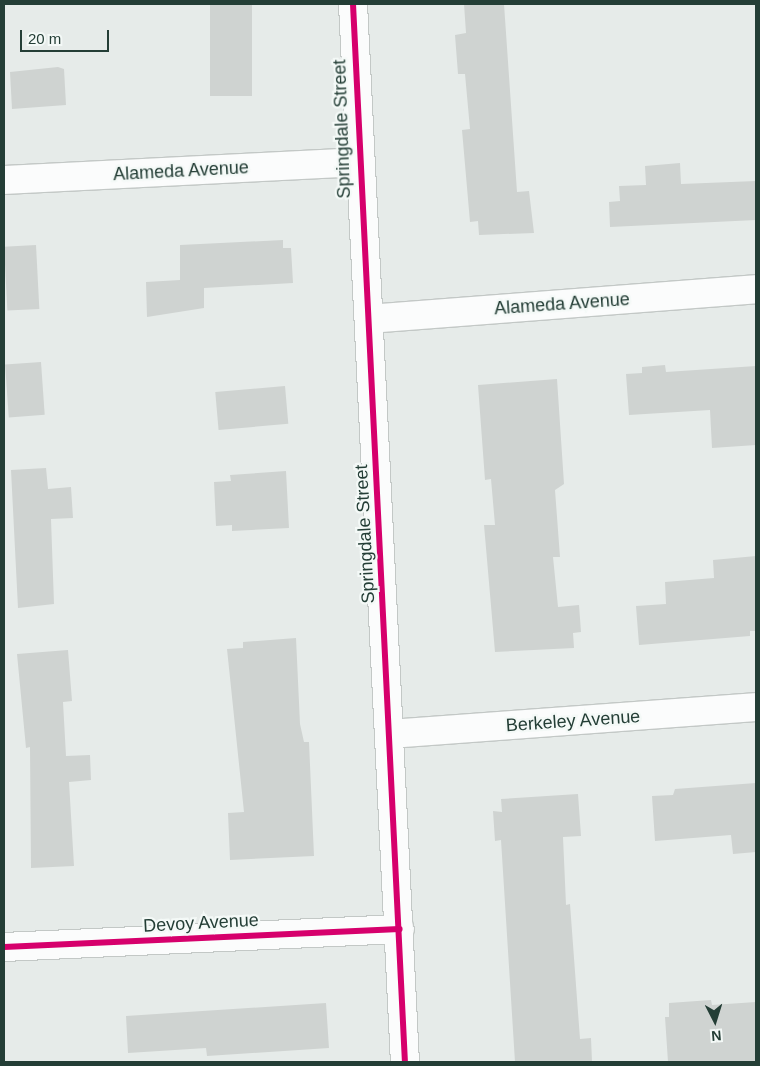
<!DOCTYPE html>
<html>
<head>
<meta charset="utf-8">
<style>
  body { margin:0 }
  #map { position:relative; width:760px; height:1066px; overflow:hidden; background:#e6ebe9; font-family:Arial,sans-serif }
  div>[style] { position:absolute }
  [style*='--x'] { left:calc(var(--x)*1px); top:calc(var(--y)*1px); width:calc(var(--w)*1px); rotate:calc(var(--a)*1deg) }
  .building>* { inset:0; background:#cfd3d1; transform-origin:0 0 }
  .roads { filter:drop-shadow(1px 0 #c3c8c6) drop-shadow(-1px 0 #c3c8c6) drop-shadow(0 1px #c3c8c6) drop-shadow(0 -1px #c3c8c6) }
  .minor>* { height:28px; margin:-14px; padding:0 14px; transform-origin:14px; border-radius:14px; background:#fbfcfc }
  .tertiary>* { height:28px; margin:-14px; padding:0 14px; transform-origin:14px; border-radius:14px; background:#fbfcfc }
  .cycleway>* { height:6px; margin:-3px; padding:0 3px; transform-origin:3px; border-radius:3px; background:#d6006c }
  span { translate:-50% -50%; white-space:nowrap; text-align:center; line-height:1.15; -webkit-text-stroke:4.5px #f4f9f7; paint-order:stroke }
  .street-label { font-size:18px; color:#243e36 }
  .frame { position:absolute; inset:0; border:5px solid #243e36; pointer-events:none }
  .north { position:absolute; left:690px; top:996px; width:50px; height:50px; -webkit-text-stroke:4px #f4f9f7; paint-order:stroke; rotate:175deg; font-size:14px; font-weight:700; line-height:20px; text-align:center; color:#243e36 }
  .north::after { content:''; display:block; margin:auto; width:18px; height:22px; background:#243e36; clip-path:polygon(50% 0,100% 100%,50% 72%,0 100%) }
  .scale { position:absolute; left:20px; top:30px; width:89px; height:22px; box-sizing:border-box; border:2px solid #243e36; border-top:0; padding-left:6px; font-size:15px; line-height:18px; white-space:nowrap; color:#243e36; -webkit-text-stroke:4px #f4f9f7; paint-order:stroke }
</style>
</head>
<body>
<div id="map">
  <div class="building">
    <div style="left:210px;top:4px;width:42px;height:92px"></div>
    <div style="clip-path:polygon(464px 4px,504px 4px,517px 192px,529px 191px,534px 233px,479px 235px,478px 221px,470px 222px,462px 130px,470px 129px,465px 74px,458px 74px,455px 35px,466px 33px)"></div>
    <div style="clip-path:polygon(58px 67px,64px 69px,66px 105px,12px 109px,10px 72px)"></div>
    <div style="clip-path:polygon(680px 163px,681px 184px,756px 181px,756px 220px,610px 227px,609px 202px,620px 201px,619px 186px,646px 185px,645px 166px)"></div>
    <div style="clip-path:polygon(283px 240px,283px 248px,291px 248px,293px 283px,204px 288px,204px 308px,147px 317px,146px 282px,180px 280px,180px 245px)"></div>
    <div style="left:36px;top:245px;width:64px;height:32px;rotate:87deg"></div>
    <div style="left:41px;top:362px;width:53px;height:36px;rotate:86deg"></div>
    <div style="clip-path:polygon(665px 365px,666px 372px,756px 366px,756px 445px,712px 448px,710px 410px,629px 415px,626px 374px,642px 373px,642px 367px)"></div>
    <div style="clip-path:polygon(557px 379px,564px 484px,555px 490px,560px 557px,553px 557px,558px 607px,579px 605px,581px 632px,573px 633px,574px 648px,495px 652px,484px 525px,495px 525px,491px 479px,485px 480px,478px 385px)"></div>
    <div style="left:285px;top:386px;width:38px;height:70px;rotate:85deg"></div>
    <div style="clip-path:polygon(46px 468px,48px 489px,71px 487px,73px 518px,51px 519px,54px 604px,18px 608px,11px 470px)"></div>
    <div style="clip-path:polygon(286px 471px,289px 528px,232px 531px,232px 525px,216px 526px,214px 482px,231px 481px,230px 475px)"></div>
    <div style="clip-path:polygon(756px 556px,756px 631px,750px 631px,750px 636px,639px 645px,636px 606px,666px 604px,665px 582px,714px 578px,713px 560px)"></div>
    <div style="clip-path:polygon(296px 638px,300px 724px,304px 742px,309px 742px,314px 856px,230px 860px,228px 813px,244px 812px,227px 649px,243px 648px,243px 642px)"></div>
    <div style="clip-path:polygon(68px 650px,72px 701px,63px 702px,66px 756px,90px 755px,91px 780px,69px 782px,74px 866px,31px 868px,30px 747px,26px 748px,17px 654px)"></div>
    <div style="clip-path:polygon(756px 783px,756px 852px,733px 854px,731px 835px,655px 841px,652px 796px,673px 795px,675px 789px)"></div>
    <div style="clip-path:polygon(578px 794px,581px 836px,563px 837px,566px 905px,570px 904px,580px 1039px,591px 1038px,592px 1062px,515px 1062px,501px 840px,495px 841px,493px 811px,502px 812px,501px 799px)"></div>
    <div style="clip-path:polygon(711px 1000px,712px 1005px,756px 1002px,756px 1062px,668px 1062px,665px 1017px,669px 1017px,669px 1003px)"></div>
    <div style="clip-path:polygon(326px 1003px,329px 1048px,207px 1056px,206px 1048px,128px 1053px,126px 1016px)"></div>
  </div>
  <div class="roads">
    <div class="minor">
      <div style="--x:4;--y:180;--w:353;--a:-2.9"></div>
      <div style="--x:369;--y:319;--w:388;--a:-4.4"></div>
      <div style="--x:390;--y:734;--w:367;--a:-4.2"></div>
      <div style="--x:4;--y:947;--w:396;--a:-2.6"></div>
    </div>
    <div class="tertiary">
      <div style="--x:353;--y:4;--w:1059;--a:87.19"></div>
    </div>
  </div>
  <div class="cycleway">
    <div style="--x:353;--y:4;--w:1059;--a:87.19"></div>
    <div style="--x:4;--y:947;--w:396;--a:-2.6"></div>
  </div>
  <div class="street-label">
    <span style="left:342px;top:129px;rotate:-92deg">Springdale Street</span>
    <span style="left:181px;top:171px;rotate:-3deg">Alameda Avenue</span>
    <span style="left:562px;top:304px;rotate:-4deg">Alameda Avenue</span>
    <span style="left:365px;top:534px;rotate:-93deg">Springdale Street</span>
    <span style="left:573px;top:721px;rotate:-4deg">Berkeley Avenue</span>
    <span style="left:201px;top:923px;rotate:-3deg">Devoy Avenue</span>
  </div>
  <div class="frame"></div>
  <div class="north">N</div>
  <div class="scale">20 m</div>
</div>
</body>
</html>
